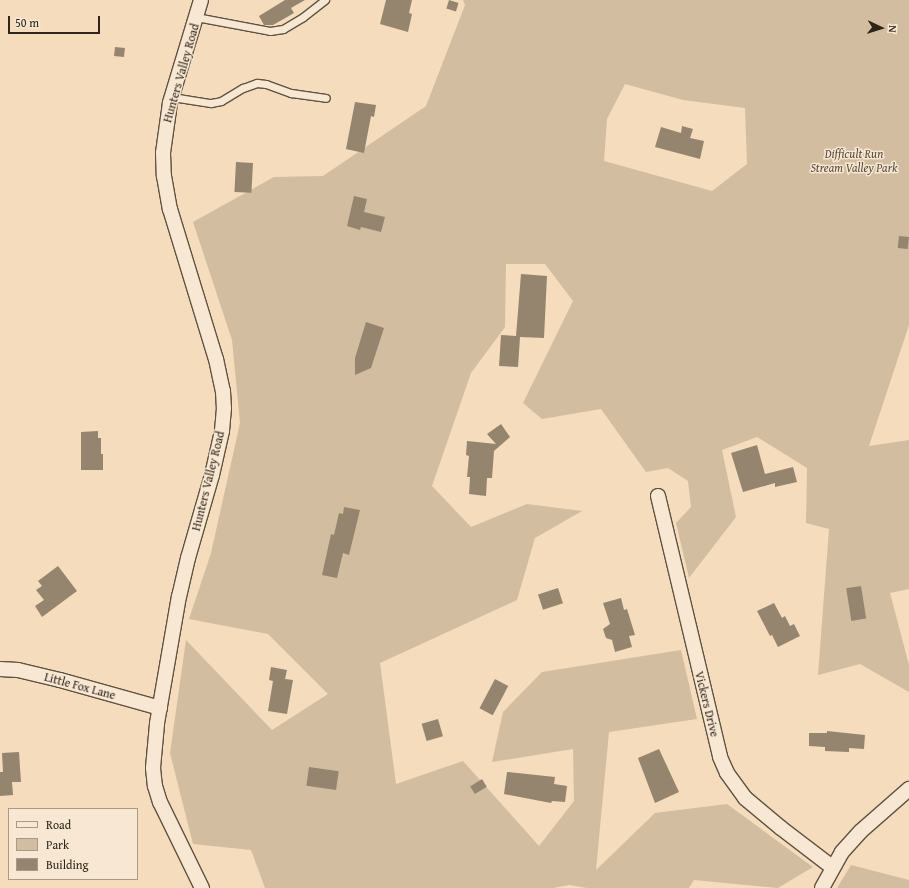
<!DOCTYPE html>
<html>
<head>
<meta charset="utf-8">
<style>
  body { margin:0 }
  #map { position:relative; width:909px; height:888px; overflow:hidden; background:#f4dcbc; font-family:"Gentium Book Plus",serif }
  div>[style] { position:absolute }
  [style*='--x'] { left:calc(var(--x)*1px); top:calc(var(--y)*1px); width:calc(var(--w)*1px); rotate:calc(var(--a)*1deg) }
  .green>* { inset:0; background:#d2bda0 }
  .building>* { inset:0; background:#95846e; transform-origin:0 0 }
  .roads { filter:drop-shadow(1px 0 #605242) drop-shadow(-1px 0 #605242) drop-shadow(0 1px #605242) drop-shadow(0 -1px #605242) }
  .lane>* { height:7px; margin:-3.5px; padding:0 3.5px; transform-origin:3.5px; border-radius:3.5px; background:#f8e8d3 }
  .street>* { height:14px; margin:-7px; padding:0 7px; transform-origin:7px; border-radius:7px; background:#f8e8d3 }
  span { translate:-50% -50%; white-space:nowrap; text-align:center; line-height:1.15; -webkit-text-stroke:3px #f8e8d3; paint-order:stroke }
  .street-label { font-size:12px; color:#2e2419 }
  .park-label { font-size:12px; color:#574a3b; font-style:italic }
  .legend { position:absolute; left:8px; top:808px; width:130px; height:72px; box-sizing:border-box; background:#f8e8d3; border:1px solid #a79a89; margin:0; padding:5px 7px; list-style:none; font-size:12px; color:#2e2419 }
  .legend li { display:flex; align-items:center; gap:8px; height:20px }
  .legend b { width:20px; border:1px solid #a79a89 }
  .north { position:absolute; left:861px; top:8px; width:40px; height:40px; -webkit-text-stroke:3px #f8e8d3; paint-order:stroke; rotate:94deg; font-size:11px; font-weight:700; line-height:16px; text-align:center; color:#2e2419 }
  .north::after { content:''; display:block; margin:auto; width:14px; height:18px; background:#2e2419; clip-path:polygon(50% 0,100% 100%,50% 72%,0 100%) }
  .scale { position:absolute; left:8px; top:16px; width:92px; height:18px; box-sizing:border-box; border:2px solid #2e2419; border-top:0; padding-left:5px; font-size:12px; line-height:14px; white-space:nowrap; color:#2e2419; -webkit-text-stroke:3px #f8e8d3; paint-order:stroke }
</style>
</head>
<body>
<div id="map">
  <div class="green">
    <div style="clip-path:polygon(evenodd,463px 0,909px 0,909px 325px,869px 446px,909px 440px,909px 589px,890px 593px,909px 665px,909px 692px,860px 664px,818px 675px,829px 529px,806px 523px,807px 468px,757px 437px,722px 450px,736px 517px,689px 578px,676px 523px,691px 507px,688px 481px,668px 468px,646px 472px,601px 409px,542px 419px,523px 403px,573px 301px,545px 264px,506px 264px,505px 327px,471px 373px,432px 486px,471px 527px,527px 504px,582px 511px,535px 538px,517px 600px,380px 663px,396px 784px,463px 761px,539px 846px,574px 801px,573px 749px,492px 762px,503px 712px,542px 672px,681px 650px,697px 719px,609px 732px,596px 870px,655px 813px,727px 804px,813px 867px,778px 888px,694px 880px,689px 888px,587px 888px,569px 885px,553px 888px,265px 888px,251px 850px,193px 844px,170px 753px,186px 640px,272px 730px,328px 694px,268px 634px,189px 619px,211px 553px,240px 423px,232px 340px,193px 222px,274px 177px,323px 176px,426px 106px,465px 5px,463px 0,625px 84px,683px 100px,745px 108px,747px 164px,712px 191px,604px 161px,607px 119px,625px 84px)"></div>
    <div style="clip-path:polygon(851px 865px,909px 880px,909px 888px,837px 888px)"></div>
  </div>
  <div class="building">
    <div style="clip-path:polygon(285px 0,305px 0,291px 8px,294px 13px,273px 25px,264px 25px,259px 16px)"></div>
    <div style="clip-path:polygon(386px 0,412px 0,409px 13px,412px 14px,408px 32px,380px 24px)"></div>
    <div style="left:449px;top:0;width:10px;height:9px;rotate:17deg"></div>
    <div style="left:115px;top:47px;width:10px;height:9px;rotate:6deg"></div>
    <div style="clip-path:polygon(355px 102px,376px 105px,374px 117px,371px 116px,364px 153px,346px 149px)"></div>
    <div style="clip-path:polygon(682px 126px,693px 129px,690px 138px,704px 141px,700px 159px,655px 147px,661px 127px,681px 133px)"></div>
    <div style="left:236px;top:162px;width:17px;height:30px;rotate:3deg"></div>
    <div style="clip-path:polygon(354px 196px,367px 199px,364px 212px,385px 217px,381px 232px,361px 227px,360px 230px,347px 226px)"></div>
    <div style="left:899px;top:236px;width:10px;height:12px;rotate:6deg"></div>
    <div style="clip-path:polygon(521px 274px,547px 276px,544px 338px,520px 337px,518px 367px,499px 366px,501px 335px,516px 336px)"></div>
    <div style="clip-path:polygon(366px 322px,384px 328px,371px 368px,355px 375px,355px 358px)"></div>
    <div style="clip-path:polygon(501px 424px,510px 437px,494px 451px,492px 478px,487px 478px,486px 496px,469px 494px,470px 477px,467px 477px,469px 456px,466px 455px,467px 441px,496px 444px,487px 434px)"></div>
    <div style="clip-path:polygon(98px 431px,98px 438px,101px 438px,101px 454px,103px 454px,103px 470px,81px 470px,81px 432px)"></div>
    <div style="clip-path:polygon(757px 445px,765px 474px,793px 467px,797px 482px,775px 487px,775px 483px,743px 492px,731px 453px)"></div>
    <div style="clip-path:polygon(344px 507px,360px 510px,349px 555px,343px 553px,337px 578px,322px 575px,331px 534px,334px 535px,339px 513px,343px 514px)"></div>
    <div style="clip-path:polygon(58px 566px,77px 591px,42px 617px,35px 606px,44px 600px,36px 590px,42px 586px,38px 581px)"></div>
    <div style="left:861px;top:586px;width:33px;height:15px;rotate:81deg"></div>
    <div style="left:558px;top:588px;width:16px;height:21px;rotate:72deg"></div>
    <div style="clip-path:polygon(621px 598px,624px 610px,627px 609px,635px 635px,629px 636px,632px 647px,615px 652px,612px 640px,606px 638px,603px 629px,610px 624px,603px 603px)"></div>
    <div style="clip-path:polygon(774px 603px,782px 618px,785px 616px,790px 626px,794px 624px,800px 636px,778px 647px,772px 635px,770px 636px,757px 611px)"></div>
    <div style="clip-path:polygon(271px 667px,287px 670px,285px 679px,293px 680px,287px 714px,268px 711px,273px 681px,269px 680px)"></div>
    <div style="left:495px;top:679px;width:15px;height:33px;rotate:28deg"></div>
    <div style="left:438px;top:719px;width:18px;height:17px;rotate:74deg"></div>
    <div style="clip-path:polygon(827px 731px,865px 735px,864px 749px,849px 748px,849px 752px,825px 751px,825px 747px,809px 746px,809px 733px,827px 733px)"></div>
    <div style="clip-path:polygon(659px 749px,679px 792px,655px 803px,638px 758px)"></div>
    <div style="clip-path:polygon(19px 752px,21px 782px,12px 782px,13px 795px,0 796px,0 772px,3px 772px,2px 753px)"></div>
    <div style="left:309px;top:767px;width:30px;height:19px;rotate:8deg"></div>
    <div style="clip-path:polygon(507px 772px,555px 777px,554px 784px,567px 786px,565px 802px,552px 801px,551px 803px,504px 794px)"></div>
    <div style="left:482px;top:779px;width:9px;height:14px;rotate:58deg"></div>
  </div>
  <div class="roads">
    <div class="lane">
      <div style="--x:196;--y:17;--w:75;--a:10.7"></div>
      <div style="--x:270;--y:31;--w:13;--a:-9"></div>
      <div style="--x:283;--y:29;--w:23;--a:-31"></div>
      <div style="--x:303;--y:17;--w:28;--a:-38"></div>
      <div style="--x:172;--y:97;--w:39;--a:9"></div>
      <div style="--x:211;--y:103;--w:10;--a:-11"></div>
      <div style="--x:221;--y:101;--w:26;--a:-31"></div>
      <div style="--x:243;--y:88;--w:15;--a:-20"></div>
      <div style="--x:257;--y:83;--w:9;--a:6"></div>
      <div style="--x:266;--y:84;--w:27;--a:20"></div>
      <div style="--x:291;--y:93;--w:35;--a:8"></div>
    </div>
    <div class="street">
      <div style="--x:201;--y:0;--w:108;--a:106.8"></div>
      <div style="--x:170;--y:103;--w:50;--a:98"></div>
      <div style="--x:163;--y:153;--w:23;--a:88"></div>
      <div style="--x:164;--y:176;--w:34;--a:80"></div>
      <div style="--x:170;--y:209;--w:157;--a:73"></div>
      <div style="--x:216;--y:359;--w:33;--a:78"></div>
      <div style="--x:223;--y:391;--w:17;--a:87"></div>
      <div style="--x:224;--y:408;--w:23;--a:95"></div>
      <div style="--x:222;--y:431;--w:45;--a:102.8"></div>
      <div style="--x:212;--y:475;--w:86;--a:106.1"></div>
      <div style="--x:188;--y:558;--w:39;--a:103"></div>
      <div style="--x:179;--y:596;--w:130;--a:99.8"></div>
      <div style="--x:157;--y:724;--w:44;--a:95.2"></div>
      <div style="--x:153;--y:768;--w:18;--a:84"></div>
      <div style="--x:155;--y:786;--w:17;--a:73"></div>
      <div style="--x:160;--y:802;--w:96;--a:64"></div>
      <div style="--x:658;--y:496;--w:268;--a:76.6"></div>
      <div style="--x:720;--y:757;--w:17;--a:66"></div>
      <div style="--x:727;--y:773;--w:31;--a:54"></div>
      <div style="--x:745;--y:798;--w:47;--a:39.8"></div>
      <div style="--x:781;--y:828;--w:64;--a:37.4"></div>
      <div style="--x:0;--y:669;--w:18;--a:3"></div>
      <div style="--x:18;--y:670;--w:43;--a:13.4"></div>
      <div style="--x:60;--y:680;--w:104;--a:15.6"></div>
      <div style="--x:822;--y:888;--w:41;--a:-60.9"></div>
      <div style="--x:842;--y:852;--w:28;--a:-48"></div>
      <div style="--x:861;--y:831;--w:64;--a:-41.2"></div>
    </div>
  </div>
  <div class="street-label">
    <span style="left:181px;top:73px;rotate:-74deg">Hunters Valley Road</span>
    <span style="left:208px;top:481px;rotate:-76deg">Hunters Valley Road</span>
    <span style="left:80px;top:686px;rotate:15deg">Little Fox Lane</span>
    <span style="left:707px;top:704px;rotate:76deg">Vickers Drive</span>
  </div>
  <div class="park-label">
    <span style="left:854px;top:161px">Difficult Run<br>Stream Valley Park</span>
  </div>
  <ul class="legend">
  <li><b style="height:5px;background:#f8e8d3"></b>Road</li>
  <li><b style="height:11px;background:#d2bda0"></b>Park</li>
  <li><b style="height:11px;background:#95846e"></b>Building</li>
  </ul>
  <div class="north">N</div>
  <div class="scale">50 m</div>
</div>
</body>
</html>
